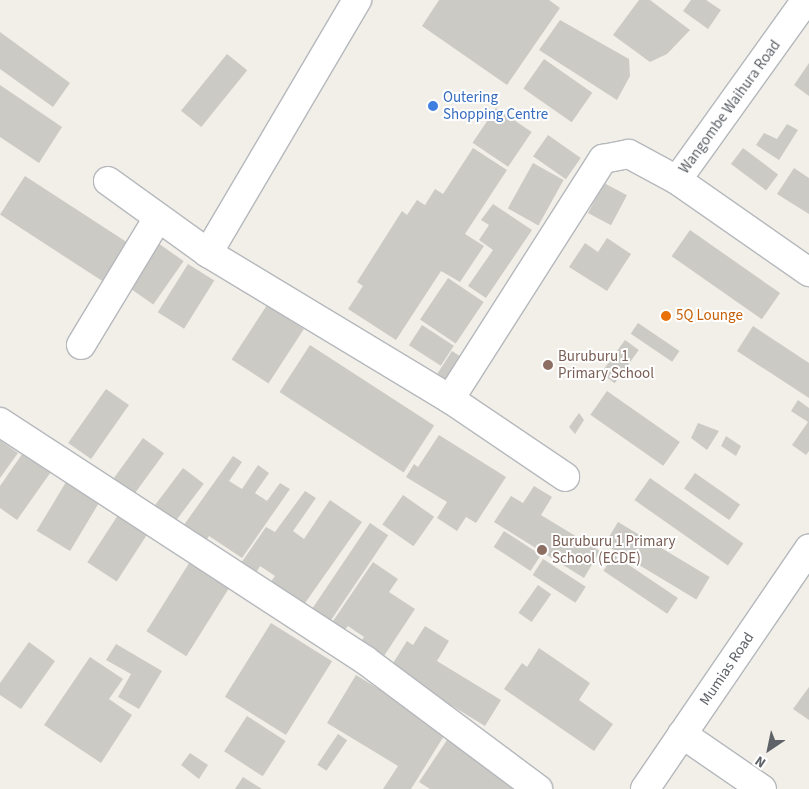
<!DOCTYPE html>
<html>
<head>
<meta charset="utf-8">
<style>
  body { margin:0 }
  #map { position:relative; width:809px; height:789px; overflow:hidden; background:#f1efe8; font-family:"Source Sans 3",sans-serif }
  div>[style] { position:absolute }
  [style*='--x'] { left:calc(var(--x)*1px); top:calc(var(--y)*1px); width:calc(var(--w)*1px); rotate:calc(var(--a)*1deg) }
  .building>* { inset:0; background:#cccac5; transform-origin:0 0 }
  .roads { filter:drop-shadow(1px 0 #b5b8bc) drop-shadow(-1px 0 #b5b8bc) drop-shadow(0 1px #b5b8bc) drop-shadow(0 -1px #b5b8bc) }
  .minor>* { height:28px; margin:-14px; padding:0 14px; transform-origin:14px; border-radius:14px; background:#fff }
  .secondary>* { height:28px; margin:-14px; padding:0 14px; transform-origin:14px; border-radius:14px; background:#fff }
  .dots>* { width:14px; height:14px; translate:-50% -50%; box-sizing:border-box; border:2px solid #fff; border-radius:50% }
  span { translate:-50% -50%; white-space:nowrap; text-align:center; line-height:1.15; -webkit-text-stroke:4px #fff; paint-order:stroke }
  .shop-label { font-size:15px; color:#366cbe }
  .left { translate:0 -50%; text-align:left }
  .street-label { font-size:15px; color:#5f6368 }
  .food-label { font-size:15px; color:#c56008 }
  .education-label { font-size:15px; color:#785e54 }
  .north { position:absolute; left:744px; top:724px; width:50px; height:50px; -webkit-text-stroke:4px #fff; paint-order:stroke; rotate:214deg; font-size:14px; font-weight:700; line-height:20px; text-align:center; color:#5f6368 }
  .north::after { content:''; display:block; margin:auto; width:18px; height:22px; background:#5f6368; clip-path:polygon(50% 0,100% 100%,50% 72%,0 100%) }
</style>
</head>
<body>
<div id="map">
  <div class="building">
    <div style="clip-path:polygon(439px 0,549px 0,560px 8px,507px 85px,422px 26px)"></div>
    <div style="clip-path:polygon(639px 0,650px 0,690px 30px,667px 54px,650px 62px,613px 35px)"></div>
    <div style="clip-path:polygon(691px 0,706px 0,721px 10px,708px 29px,683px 11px)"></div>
    <div style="clip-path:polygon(560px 20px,629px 59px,630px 76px,617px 100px,539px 50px)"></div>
    <div style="clip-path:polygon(0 32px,70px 83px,53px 107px,0 69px)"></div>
    <div style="left:227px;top:54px;width:26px;height:73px;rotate:39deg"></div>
    <div style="left:544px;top:59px;width:59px;height:36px;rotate:35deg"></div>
    <div style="clip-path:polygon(809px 63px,809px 96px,794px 85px)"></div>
    <div style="clip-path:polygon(0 85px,62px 127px,39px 163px,0 137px)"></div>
    <div style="left:496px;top:108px;width:43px;height:42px;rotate:34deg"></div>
    <div style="clip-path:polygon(787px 124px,798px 130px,779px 160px,756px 145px,764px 133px,777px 139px)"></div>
    <div style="left:548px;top:135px;width:40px;height:26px;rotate:35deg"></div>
    <div style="clip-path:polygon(473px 148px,507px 170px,465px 234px,484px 246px,460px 282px,441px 271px,396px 340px,348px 309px,363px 286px,357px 282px,402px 211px,407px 215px,417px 200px,425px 205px,435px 189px,443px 194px)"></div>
    <div style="left:743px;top:148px;width:44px;height:20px;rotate:37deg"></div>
    <div style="left:533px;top:163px;width:35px;height:52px;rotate:29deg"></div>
    <div style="clip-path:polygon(794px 168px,809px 178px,809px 214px,777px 194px)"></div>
    <div style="left:25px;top:176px;width:128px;height:46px;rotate:33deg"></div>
    <div style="left:604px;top:183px;width:26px;height:34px;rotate:28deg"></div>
    <div style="clip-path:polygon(493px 204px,532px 230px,486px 298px,468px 286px,493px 250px,479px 240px,489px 225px,481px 220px)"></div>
    <div style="left:690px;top:230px;width:110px;height:32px;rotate:35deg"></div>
    <div style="clip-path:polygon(607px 238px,631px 254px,607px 291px,569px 267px,585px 243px,598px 252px)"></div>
    <div style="left:155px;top:241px;width:35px;height:53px;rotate:35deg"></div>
    <div style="left:188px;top:264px;width:31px;height:57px;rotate:32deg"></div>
    <div style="left:448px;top:278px;width:43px;height:50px;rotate:34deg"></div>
    <div style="left:267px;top:305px;width:44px;height:65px;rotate:33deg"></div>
    <div style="left:638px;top:323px;width:50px;height:13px;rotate:34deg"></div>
    <div style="left:422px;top:325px;width:38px;height:24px;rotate:33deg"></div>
    <div style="clip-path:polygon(753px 326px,809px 363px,809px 398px,737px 351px)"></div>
    <div style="left:625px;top:340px;width:17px;height:41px;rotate:36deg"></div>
    <div style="left:310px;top:345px;width:148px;height:56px;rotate:33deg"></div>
    <div style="left:452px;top:351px;width:17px;height:27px;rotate:33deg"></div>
    <div style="left:106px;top:389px;width:28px;height:66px;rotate:35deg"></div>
    <div style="left:607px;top:391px;width:89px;height:29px;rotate:35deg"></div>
    <div style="clip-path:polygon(798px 400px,809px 408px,809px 451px,806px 455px,792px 445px,808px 422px,791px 411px)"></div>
    <div style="clip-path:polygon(579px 413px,584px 420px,575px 434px,569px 427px)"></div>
    <div style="clip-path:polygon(698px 423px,719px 431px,707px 450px,691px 438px)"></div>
    <div style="clip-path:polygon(439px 435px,506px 477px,476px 523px,466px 517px,457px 531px,437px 518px,447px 502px,406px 477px,414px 464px,418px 467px)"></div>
    <div style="clip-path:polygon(726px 436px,741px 446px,736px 456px,721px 446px)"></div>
    <div style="left:143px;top:438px;width:26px;height:51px;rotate:36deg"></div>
    <div style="clip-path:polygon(0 440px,18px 453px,0 478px)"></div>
    <div style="clip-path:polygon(25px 450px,53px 469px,17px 520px,0 508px,0 486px)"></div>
    <div style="clip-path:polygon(233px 456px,242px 462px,229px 481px,242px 489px,258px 465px,269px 473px,255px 493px,267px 501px,280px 483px,290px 489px,242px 558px,209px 536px,203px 545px,181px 529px)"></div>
    <div style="left:183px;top:468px;width:26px;height:51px;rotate:37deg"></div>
    <div style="left:695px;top:473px;width:55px;height:19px;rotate:35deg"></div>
    <div style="left:650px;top:478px;width:114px;height:27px;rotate:35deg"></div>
    <div style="left:66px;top:482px;width:39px;height:57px;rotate:31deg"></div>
    <div style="clip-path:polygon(534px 486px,552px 497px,541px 515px,600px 551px,584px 578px,494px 522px,511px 496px,523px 503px)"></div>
    <div style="clip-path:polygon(305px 491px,316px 498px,293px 531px,304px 539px,330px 500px,362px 522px,303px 606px,270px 583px,275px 576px,260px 566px,256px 573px,241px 563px,266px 527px,275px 532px)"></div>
    <div style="left:403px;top:495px;width:38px;height:36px;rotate:35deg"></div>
    <div style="left:120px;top:512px;width:35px;height:60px;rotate:33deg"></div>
    <div style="left:618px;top:522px;width:107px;height:26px;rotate:31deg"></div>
    <div style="left:370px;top:523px;width:22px;height:107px;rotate:34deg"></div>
    <div style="left:504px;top:531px;width:44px;height:19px;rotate:33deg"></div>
    <div style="left:614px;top:555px;width:77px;height:19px;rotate:34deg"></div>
    <div style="left:543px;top:559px;width:51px;height:19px;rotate:33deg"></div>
    <div style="left:191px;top:560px;width:47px;height:84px;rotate:32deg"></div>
    <div style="clip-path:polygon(373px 562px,398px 579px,389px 592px,415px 609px,382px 659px,359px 644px,364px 637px,348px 626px,343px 632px,331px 624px)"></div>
    <div style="left:538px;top:585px;width:16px;height:34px;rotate:35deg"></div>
    <div style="left:271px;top:623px;width:72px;height:87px;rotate:32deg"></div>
    <div style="clip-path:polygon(425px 626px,449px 641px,437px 661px,501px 700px,485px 726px,390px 668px,407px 641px,413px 645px)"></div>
    <div style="clip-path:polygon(29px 642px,55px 661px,21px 709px,0 695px,0 683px)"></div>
    <div style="clip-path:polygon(116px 644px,162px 671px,139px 709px,118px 697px,131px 674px,106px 660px)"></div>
    <div style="clip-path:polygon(539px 648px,590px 683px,579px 700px,613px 724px,594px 751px,504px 689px,522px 663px,527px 667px)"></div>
    <div style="clip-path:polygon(90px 657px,123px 679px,109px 699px,132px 715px,101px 763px,44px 725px)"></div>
    <div style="clip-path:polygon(356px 675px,447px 731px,411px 789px,383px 789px,398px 766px,327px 723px)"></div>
    <div style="clip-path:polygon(809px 687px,809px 720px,793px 709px)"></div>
    <div style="left:247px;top:716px;width:46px;height:42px;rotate:33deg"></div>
    <div style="left:338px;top:734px;width:11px;height:37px;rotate:34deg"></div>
    <div style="clip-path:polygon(449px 737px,528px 789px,430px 789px,419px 782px)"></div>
    <div style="clip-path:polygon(190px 753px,208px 765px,199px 779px,181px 765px)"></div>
    <div style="clip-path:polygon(243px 777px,262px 789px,235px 789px)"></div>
  </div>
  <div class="roads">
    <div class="minor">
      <div style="--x:806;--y:0;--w:221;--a:125.6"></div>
      <div style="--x:677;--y:180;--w:161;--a:34.9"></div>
      <div style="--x:108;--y:181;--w:123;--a:35.8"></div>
      <div style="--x:208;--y:253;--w:283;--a:31.1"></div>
      <div style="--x:450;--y:399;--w:139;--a:34.1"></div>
      <div style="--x:208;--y:253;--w:294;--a:-59.5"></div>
      <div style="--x:81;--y:345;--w:149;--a:-58.8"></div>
      <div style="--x:450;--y:399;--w:285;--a:-57.5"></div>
      <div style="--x:603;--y:159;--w:26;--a:-11"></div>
      <div style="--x:629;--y:154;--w:55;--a:28.4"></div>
      <div style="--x:0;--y:422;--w:436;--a:33.1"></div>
      <div style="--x:365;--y:660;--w:216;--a:36.7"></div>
      <div style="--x:682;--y:734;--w:97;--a:34.5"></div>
    </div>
    <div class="secondary">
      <div style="--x:645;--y:789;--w:291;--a:-55.7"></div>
    </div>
  </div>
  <div class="dots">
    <div style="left:433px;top:106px;background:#3f7fe0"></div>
    <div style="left:666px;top:316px;background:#e8710a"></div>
    <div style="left:548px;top:365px;background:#8d6e63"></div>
    <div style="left:542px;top:550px;background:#8d6e63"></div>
  </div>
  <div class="shop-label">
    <span class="left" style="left:443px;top:106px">Outering<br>Shopping Centre</span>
  </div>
  <div class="street-label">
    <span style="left:730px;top:107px;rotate:-54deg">Wangombe Waihura Road</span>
    <span style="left:727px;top:669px;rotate:-56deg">Mumias Road</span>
  </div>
  <div class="food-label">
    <span class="left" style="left:676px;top:316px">5Q Lounge</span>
  </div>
  <div class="education-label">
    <span class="left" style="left:558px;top:365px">Buruburu 1<br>Primary School</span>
    <span class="left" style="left:552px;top:550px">Buruburu 1 Primary<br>School (ECDE)</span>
  </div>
  <div class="north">N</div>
</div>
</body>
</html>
